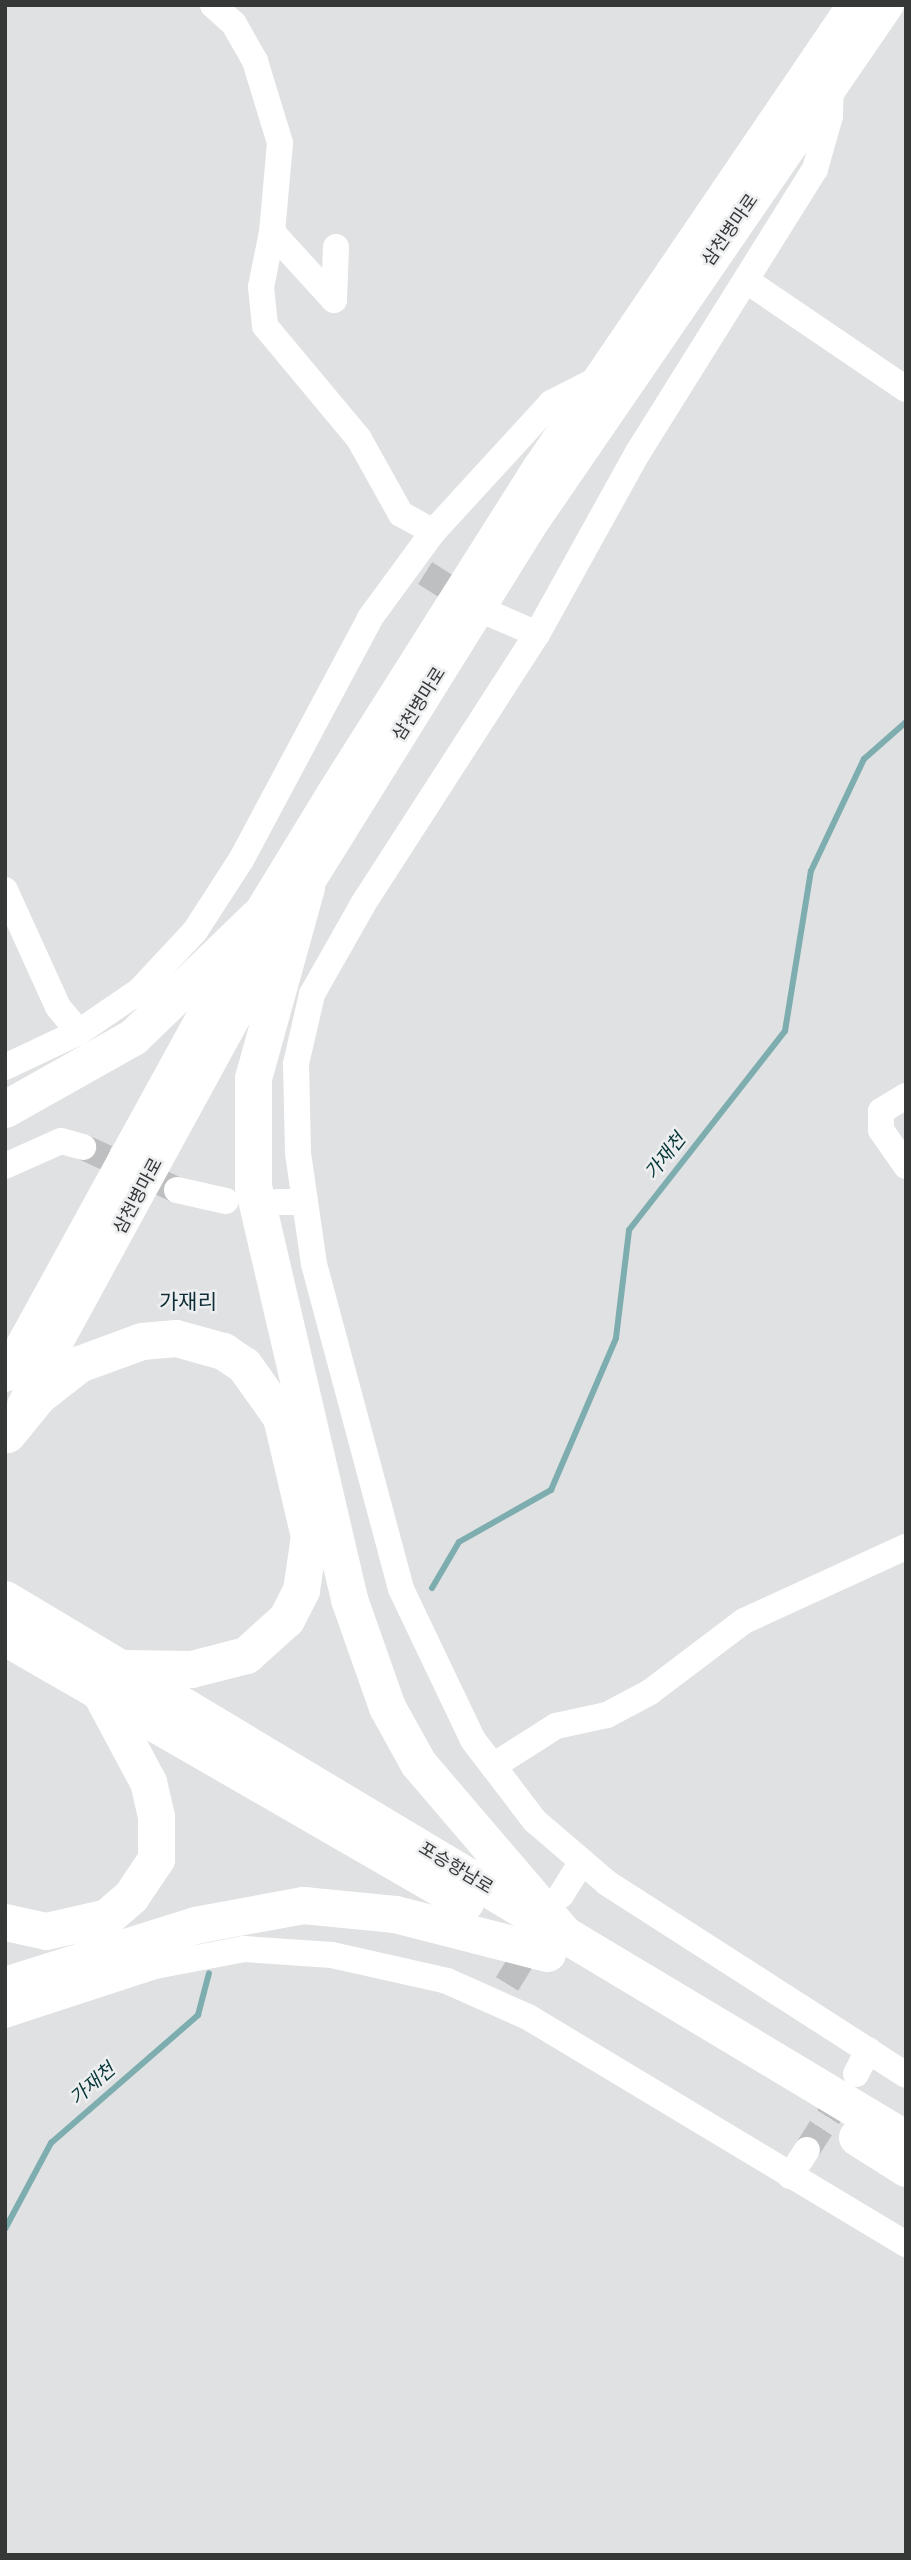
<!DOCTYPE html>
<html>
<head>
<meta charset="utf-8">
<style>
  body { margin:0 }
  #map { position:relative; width:911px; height:2560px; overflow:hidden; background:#e0e1e2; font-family:Signika,"Noto Sans KR",sans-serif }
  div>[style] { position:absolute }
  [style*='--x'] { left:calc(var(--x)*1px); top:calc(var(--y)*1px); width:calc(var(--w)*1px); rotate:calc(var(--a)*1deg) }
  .stream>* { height:6px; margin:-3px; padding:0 3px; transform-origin:3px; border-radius:3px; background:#7eadaf }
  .minor-tunnel>* { height:26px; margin-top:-13px; transform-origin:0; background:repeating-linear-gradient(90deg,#bebfc0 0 26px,transparent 0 39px) }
  .minor>* { height:26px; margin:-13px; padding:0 13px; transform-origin:13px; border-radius:13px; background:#fff }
  .major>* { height:32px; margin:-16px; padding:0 16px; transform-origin:16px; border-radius:16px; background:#fff }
  .highway>* { height:37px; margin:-18.5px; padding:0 18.5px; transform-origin:18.5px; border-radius:18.5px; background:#fff }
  span { translate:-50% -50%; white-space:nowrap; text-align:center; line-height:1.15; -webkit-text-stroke:5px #edeeef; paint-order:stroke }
  .street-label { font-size:18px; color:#363737 }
  .water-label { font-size:19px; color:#053537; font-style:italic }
  .quarter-label { font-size:21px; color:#102e38 }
  .frame { position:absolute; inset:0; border:7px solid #363737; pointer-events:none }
</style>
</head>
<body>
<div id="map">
  <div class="stream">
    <div style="--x:432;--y:1588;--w:53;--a:-59.6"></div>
    <div style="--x:459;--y:1542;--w:106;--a:-29.5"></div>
    <div style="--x:551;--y:1490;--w:165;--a:-66.8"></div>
    <div style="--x:616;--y:1338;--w:109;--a:-83.1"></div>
    <div style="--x:629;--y:1230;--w:253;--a:-51.9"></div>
    <div style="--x:785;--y:1031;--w:162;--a:-80.8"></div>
    <div style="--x:811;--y:871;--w:124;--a:-64.7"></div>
    <div style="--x:864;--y:759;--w:56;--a:-41.4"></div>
    <div style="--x:5;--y:2229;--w:98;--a:-61.9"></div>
    <div style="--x:51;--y:2143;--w:195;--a:-41"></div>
    <div style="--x:198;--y:2015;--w:43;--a:-75.3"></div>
  </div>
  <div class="minor-tunnel">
    <div style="--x:425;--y:573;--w:58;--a:32.3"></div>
    <div style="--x:83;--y:1147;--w:103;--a:24.6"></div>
    <div style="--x:507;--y:1984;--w:57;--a:-58.5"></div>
    <div style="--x:807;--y:2150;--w:78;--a:-57.5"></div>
  </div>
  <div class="minor">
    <div style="--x:213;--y:5;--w:28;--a:42"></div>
    <div style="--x:234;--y:24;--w:43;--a:60.4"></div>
    <div style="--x:255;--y:61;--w:86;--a:73"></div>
    <div style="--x:280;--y:143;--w:89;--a:95.1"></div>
    <div style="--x:831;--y:84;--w:32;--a:92"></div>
    <div style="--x:830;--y:116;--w:55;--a:105.8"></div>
    <div style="--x:815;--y:169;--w:334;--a:122"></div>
    <div style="--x:638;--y:452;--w:208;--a:119"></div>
    <div style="--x:537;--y:634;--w:323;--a:122.8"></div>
    <div style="--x:362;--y:906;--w:101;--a:119.6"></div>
    <div style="--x:312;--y:994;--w:72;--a:102.9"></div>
    <div style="--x:296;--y:1064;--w:89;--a:88.7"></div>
    <div style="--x:298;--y:1153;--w:112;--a:81.8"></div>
    <div style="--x:314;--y:1264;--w:336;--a:75"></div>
    <div style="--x:401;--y:1589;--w:167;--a:64.5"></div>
    <div style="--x:473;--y:1740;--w:102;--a:52.6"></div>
    <div style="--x:535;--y:1821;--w:95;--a:40.7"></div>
    <div style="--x:607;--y:1883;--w:355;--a:32.7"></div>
    <div style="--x:336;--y:247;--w:53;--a:92.2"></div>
    <div style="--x:334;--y:300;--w:92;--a:-132.4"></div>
    <div style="--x:272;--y:232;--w:56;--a:101.3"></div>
    <div style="--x:261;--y:287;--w:39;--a:84"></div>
    <div style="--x:265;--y:326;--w:147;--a:50.2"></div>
    <div style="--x:359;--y:439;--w:86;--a:60.8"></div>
    <div style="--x:401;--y:514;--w:37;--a:29"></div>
    <div style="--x:433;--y:532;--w:175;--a:-47.5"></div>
    <div style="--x:551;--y:403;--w:55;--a:-27"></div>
    <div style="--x:747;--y:281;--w:192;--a:34.2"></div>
    <div style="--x:491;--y:614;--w:50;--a:23.5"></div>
    <div style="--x:5;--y:890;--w:128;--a:65.6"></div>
    <div style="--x:58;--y:1007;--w:33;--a:50"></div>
    <div style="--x:5;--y:1067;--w:82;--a:-25.3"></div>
    <div style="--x:79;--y:1032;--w:73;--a:-34.3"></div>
    <div style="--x:139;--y:991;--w:82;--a:-47"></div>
    <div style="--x:195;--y:931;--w:85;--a:-57.1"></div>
    <div style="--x:241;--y:860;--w:274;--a:-61.9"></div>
    <div style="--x:370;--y:618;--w:107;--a:-53.8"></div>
    <div style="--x:906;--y:1096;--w:29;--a:149"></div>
    <div style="--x:881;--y:1111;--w:19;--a:90"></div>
    <div style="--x:881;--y:1130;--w:44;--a:55.2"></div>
    <div style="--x:5;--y:1166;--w:61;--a:-24.1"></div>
    <div style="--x:61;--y:1141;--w:23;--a:15"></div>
    <div style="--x:177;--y:1190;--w:50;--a:12.7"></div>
    <div style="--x:277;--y:1202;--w:28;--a:0"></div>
    <div style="--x:493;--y:1766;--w:75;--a:-32.4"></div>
    <div style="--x:556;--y:1726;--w:52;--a:-12.2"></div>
    <div style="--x:607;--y:1715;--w:49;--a:-28.1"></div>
    <div style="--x:650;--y:1692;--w:118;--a:-37.1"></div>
    <div style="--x:744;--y:1621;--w:178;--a:-24.6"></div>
    <div style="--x:561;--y:1895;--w:39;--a:-58"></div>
    <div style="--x:5;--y:2015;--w:158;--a:-18.1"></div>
    <div style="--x:155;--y:1966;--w:91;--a:-10.8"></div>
    <div style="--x:244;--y:1949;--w:88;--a:3.9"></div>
    <div style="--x:332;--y:1955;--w:118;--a:12.7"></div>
    <div style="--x:447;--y:1981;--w:89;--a:24"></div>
    <div style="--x:528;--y:2017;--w:441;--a:31"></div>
    <div style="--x:856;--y:2074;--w:27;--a:-63"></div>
    <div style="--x:790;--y:2176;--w:31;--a:-57"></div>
  </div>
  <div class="major">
    <div style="--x:5;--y:1376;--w:524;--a:-61.23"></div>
    <div style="--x:257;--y:917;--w:144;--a:-58.6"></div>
    <div style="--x:332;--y:794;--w:387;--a:-57.7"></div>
    <div style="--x:539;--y:467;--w:559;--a:-55.8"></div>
    <div style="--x:23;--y:1405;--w:590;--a:-61.35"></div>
    <div style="--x:306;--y:887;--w:431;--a:-58.1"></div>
    <div style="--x:534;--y:521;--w:626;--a:-55.55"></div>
  </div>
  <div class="highway">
    <div style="--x:306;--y:887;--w:198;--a:105.5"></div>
    <div style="--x:253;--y:1078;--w:108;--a:90"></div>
    <div style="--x:253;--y:1186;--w:424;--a:76.9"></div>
    <div style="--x:349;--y:1599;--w:114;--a:70.6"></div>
    <div style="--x:387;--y:1707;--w:64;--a:61"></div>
    <div style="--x:418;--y:1763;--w:223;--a:49.5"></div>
    <div style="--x:5;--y:1109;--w:147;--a:-29.4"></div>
    <div style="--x:133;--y:1037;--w:173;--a:-44.1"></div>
    <div style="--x:7;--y:1434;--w:49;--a:-50.8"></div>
    <div style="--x:38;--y:1396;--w:52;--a:-38"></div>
    <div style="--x:79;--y:1364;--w:67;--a:-20.1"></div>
    <div style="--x:142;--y:1341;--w:34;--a:-5"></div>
    <div style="--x:176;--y:1338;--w:49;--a:15.5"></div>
    <div style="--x:223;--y:1351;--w:25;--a:34"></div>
    <div style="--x:244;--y:1365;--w:64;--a:54.6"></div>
    <div style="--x:281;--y:1417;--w:122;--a:76.8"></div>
    <div style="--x:309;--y:1536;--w:55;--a:98.4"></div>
    <div style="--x:301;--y:1590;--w:33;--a:117"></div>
    <div style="--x:286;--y:1619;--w:54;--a:138"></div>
    <div style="--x:246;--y:1655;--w:57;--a:165.7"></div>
    <div style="--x:191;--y:1669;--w:69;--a:-179.2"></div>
    <div style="--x:5;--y:1599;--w:1050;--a:30.94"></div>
    <div style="--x:5;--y:1637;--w:531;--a:29.95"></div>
    <div style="--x:5;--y:1922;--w:42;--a:12.4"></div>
    <div style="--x:46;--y:1931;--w:63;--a:-12.9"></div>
    <div style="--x:107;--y:1917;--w:32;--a:-41"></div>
    <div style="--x:131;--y:1896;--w:45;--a:-56"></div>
    <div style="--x:156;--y:1859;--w:43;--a:-90"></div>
    <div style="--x:156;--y:1816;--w:35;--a:-103"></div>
    <div style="--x:148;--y:1782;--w:98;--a:-118.1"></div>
    <div style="--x:5;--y:1985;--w:199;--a:-17.5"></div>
    <div style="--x:195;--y:1925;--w:110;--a:-10.5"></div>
    <div style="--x:303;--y:1905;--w:92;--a:5.6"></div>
    <div style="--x:395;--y:1914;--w:157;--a:14.4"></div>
    <div style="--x:857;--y:2137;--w:58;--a:32.3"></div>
  </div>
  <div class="street-label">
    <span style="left:730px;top:230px;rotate:-55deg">삼천병마로</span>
    <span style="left:419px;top:704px;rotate:-58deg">삼천병마로</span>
    <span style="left:138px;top:1196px;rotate:-62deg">삼천병마로</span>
    <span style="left:456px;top:1868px;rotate:31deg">포승향남로</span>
  </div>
  <div class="water-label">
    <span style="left:666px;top:1157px;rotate:-52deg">가재천</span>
    <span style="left:93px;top:2085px;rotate:-41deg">가재천</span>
  </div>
  <div class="quarter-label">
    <span style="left:188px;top:1302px">가재리</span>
  </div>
  <div class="frame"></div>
</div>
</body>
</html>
